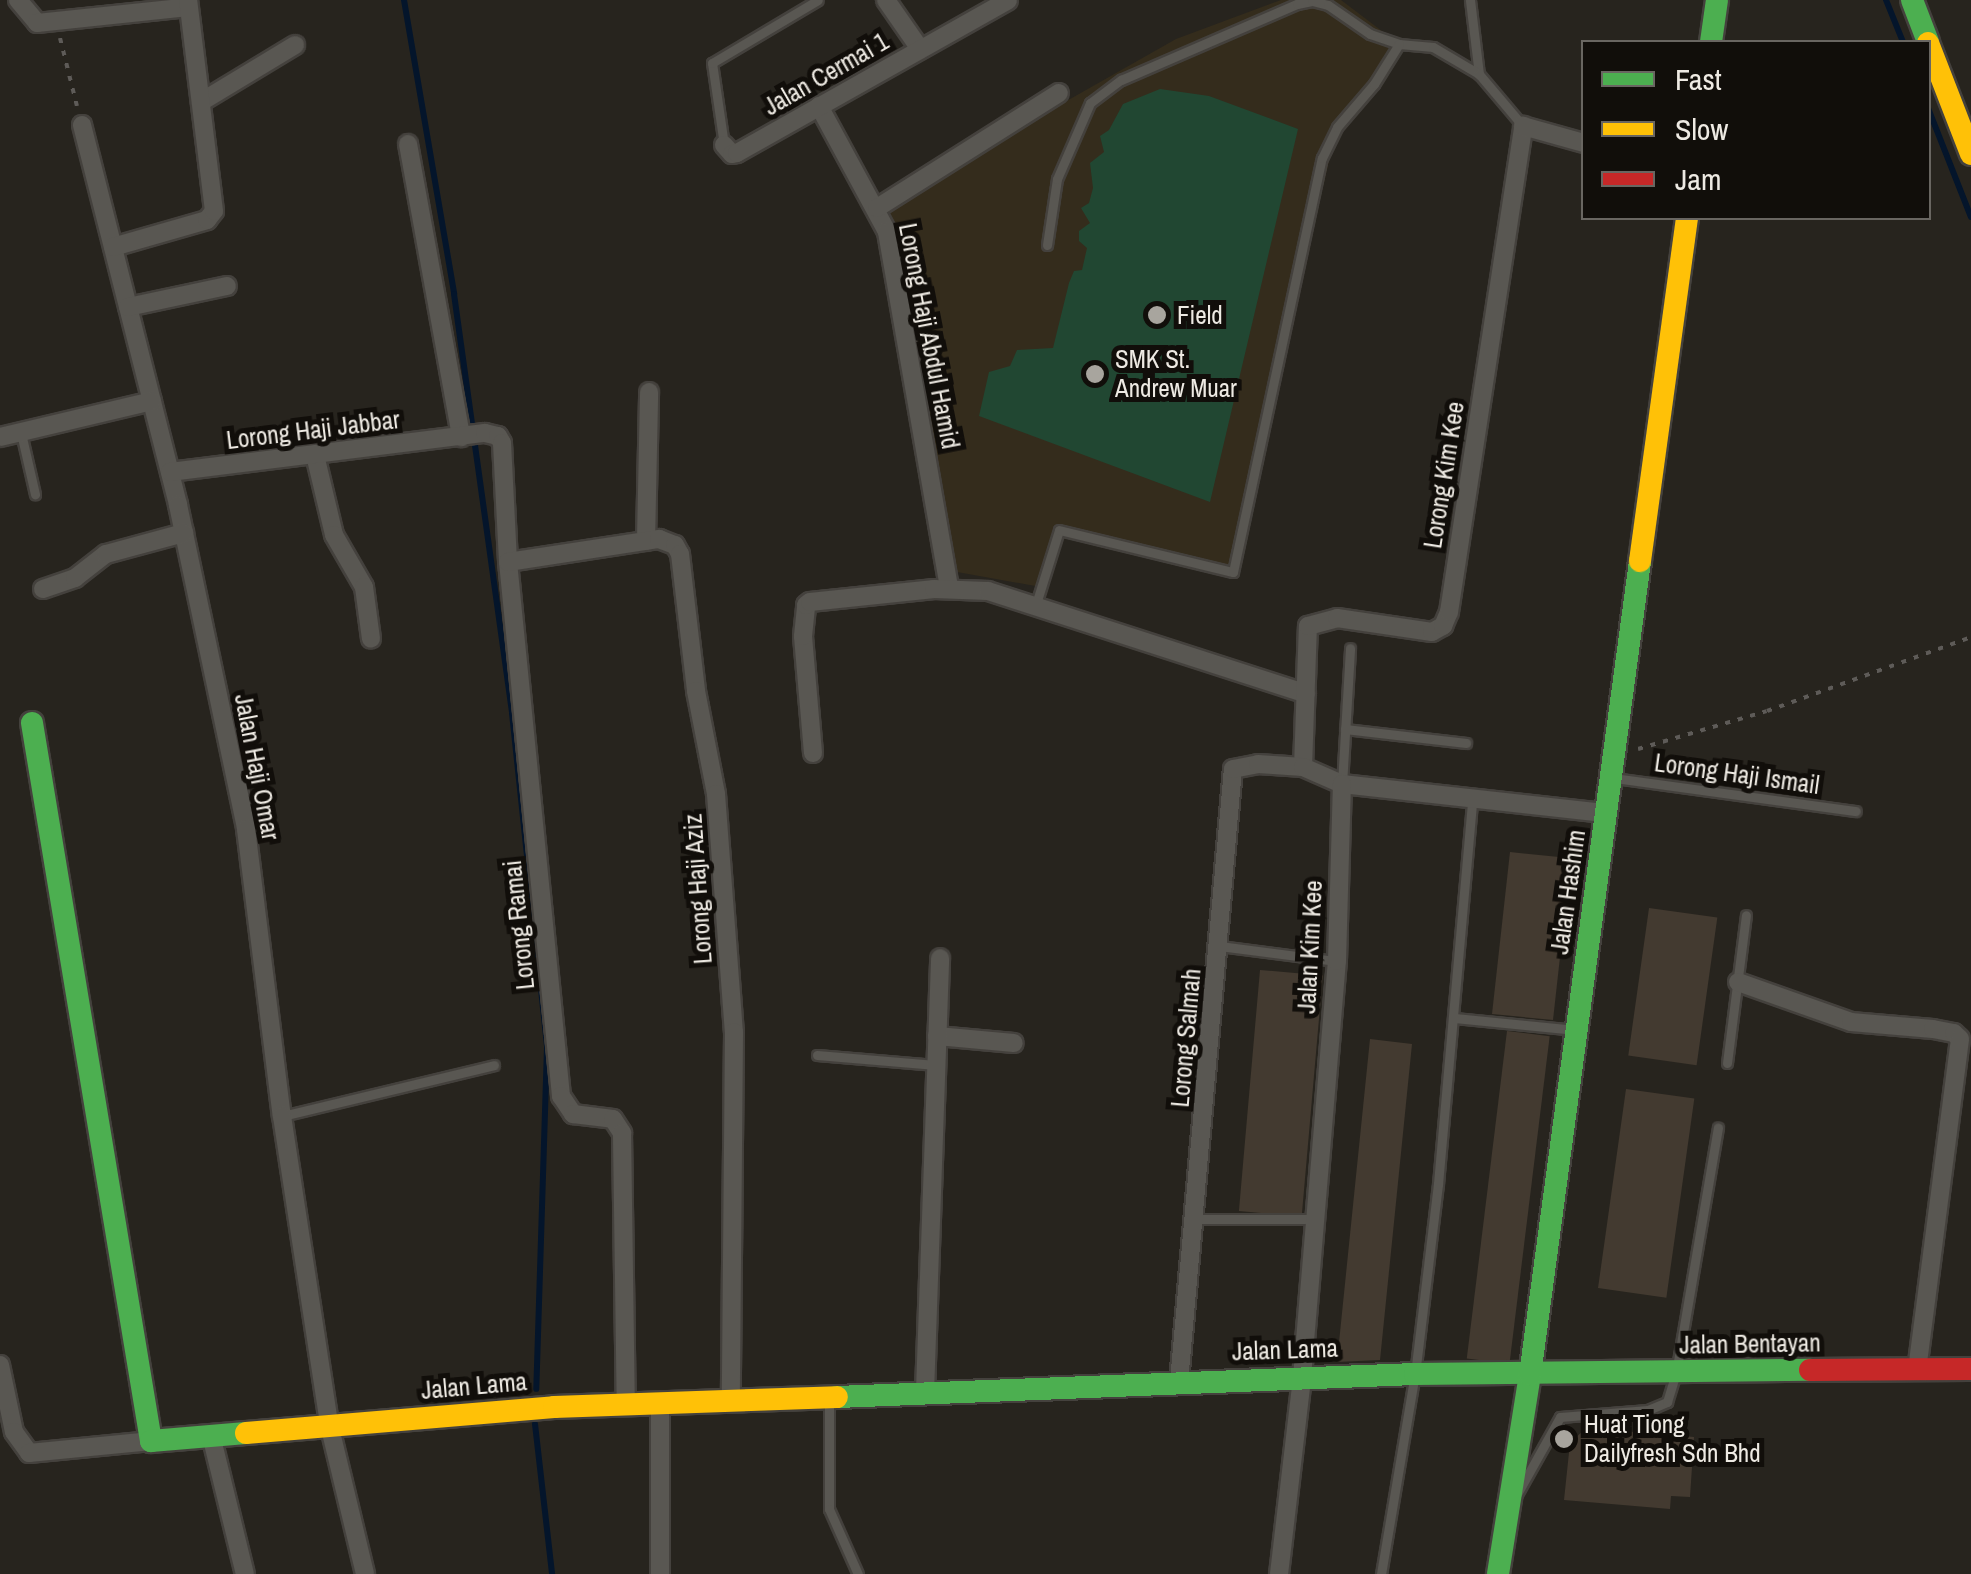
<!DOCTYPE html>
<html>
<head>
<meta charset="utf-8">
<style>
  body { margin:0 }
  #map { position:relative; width:1971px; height:1574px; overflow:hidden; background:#27241e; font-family:"Archivo Narrow",sans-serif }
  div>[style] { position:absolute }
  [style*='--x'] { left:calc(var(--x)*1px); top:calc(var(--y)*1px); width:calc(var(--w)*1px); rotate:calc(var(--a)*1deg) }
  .built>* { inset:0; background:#342c1c }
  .green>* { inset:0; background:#214732 }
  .stream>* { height:6px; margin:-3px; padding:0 3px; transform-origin:3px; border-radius:3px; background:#04152b }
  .building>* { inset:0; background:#433a30; transform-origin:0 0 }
  .path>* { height:4px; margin-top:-2px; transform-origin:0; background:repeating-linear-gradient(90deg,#5e5b58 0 5px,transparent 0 13px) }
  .roads { filter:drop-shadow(2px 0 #44413d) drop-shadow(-2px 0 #44413d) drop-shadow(0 2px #44413d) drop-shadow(0 -2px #44413d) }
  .lane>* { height:9px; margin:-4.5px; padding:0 4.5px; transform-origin:4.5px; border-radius:4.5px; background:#595752 }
  .street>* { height:18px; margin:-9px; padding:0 9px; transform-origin:9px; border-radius:9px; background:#595752 }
  .fast>* { height:22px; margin:-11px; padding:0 11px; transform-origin:11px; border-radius:11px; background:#4caf50 }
  .slow>* { height:22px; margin:-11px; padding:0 11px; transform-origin:11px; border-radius:11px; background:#ffc107 }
  .jam>* { height:22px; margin:-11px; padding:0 11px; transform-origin:11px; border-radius:11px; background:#c62828 }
  .dots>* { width:28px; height:28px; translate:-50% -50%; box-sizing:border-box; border:5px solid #110e0a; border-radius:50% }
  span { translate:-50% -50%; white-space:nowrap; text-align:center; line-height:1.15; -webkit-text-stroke:10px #110e0a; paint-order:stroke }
  .street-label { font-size:25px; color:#eeeae3 }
  .poi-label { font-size:25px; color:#eeeae3 }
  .left { translate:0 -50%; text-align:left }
  .legend { position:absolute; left:1581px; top:40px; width:350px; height:180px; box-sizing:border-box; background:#110e0a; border:2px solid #696661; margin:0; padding:12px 18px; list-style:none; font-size:30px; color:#eeeae3 }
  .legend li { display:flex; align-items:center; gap:20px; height:50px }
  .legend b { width:50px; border:2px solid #696661 }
</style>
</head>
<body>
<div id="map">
  <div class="built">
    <div style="clip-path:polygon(1281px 0,1341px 0,1399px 44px,1337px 127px,1233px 572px,1059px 530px,1041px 587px,946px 570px,882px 218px,1026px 124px,1176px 39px)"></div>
  </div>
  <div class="green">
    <div style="clip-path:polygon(1160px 89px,1209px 96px,1298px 129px,1210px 502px,979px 416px,989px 372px,1010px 366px,1017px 350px,1053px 348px,1069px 283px,1074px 271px,1082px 270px,1087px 248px,1079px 241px,1079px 231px,1090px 223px,1081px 208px,1089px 203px,1093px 188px,1090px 163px,1104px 152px,1100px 136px,1109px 130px,1123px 104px)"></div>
  </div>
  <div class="stream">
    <div style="--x:404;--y:0;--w:298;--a:80.3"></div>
    <div style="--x:454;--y:294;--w:423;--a:82.1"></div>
    <div style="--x:512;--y:713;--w:337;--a:84"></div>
    <div style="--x:547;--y:1048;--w:341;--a:91.8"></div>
    <div style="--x:1886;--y:0;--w:45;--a:68"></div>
    <div style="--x:1928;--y:108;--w:117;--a:68.5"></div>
    <div style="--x:535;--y:1424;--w:151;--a:83.5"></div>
  </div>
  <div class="building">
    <div style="clip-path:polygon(1510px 852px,1559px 857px,1569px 876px,1553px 1020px,1492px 1014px)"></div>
    <div style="left:1649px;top:908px;width:69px;height:149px;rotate:8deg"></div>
    <div style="left:1260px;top:970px;width:63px;height:242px;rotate:5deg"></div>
    <div style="left:1507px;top:1031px;width:43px;height:330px;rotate:7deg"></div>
    <div style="clip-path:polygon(1370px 1039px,1412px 1044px,1393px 1232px,1380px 1360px,1337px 1362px)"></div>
    <div style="left:1626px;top:1089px;width:69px;height:201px;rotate:8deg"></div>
    <div style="clip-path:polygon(1586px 1428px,1694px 1437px,1690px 1497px,1671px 1496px,1670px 1509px,1564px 1500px,1570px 1443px)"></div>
  </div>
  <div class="path">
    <div style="--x:60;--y:38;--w:70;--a:76"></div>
    <div style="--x:1638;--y:749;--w:134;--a:-16.4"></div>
    <div style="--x:1767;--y:711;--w:217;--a:-19.9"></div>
  </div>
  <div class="roads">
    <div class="lane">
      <div style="--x:1470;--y:0;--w:75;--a:83.1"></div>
      <div style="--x:724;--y:145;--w:83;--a:-98.3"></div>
      <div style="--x:712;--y:63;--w:123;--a:-30.7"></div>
      <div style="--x:1047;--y:245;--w:67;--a:-81.4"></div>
      <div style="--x:1057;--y:179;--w:83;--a:-66.5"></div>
      <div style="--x:1090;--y:103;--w:39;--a:-37"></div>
      <div style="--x:1121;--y:80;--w:192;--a:-23.4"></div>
      <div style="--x:1297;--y:4;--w:15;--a:-11"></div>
      <div style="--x:1312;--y:1;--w:16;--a:14"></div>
      <div style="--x:1328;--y:5;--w:51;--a:34.6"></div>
      <div style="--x:1370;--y:34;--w:31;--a:19"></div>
      <div style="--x:1399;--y:44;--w:34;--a:5"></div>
      <div style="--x:1433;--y:47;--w:53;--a:30.4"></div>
      <div style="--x:1479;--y:74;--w:68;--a:49.8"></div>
      <div style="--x:21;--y:433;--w:63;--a:77.1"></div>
      <div style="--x:1036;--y:604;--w:77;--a:-72.7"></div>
      <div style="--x:1059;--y:530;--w:179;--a:13.6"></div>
      <div style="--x:1233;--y:572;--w:423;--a:-77.9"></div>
      <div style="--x:1322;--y:158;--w:34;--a:-64"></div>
      <div style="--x:1337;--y:127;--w:57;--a:-49.3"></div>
      <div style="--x:1374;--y:84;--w:47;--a:-58"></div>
      <div style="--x:1345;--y:729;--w:122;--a:6.6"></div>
      <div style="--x:1614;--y:778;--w:244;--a:7.8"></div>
      <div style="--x:1342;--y:784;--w:136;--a:-86.6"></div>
      <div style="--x:1220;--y:946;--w:117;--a:7.4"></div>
      <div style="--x:1454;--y:1018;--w:123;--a:5.6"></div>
      <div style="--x:817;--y:1055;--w:119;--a:4.8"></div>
      <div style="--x:1727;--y:1063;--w:149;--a:-82.7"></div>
      <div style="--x:282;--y:1116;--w:218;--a:-13.5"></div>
      <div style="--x:1194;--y:1219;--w:121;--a:0"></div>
      <div style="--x:829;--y:1398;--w:111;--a:90"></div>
      <div style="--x:829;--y:1509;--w:71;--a:66"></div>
      <div style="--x:1517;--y:1494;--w:88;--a:-60.8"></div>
      <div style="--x:1560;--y:1417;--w:88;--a:-4.5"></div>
      <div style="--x:1648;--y:1410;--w:21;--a:-23"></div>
      <div style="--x:1667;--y:1402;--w:30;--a:-73"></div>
      <div style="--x:1676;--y:1373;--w:249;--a:-80.3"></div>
      <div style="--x:1381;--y:1574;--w:203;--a:-80.4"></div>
      <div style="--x:1415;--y:1374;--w:191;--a:-83.1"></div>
      <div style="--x:1438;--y:1184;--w:385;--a:-84.9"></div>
    </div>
    <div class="street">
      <div style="--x:18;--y:0;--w:30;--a:50"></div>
      <div style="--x:37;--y:23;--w:152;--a:-6"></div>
      <div style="--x:886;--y:0;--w:60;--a:55.2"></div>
      <div style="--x:201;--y:102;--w:110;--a:-31.2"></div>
      <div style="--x:819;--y:106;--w:143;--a:61.6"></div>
      <div style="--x:887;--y:232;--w:362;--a:80.1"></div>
      <div style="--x:82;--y:125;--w:392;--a:75.8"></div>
      <div style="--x:178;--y:505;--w:331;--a:78.1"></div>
      <div style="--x:246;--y:829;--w:289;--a:82.9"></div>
      <div style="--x:282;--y:1116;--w:316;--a:81.3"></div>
      <div style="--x:330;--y:1428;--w:150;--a:76.5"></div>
      <div style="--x:408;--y:144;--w:298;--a:79.7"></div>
      <div style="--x:724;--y:145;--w:12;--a:48"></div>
      <div style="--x:732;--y:154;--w:5;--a:-11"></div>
      <div style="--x:737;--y:153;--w:311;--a:-29.4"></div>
      <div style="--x:877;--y:208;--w:215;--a:-32.3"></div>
      <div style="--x:113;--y:247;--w:98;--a:-16"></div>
      <div style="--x:207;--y:220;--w:11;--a:-52"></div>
      <div style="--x:214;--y:211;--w:213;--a:-97"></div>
      <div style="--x:128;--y:307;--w:101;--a:-12"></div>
      <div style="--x:0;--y:437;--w:156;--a:-13.3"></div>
      <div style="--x:315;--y:455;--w:82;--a:76.6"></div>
      <div style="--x:334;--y:535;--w:60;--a:60"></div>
      <div style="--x:364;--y:587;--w:52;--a:82.3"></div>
      <div style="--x:170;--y:472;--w:317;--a:-7.1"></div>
      <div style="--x:485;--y:433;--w:13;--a:13"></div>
      <div style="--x:498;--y:436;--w:8;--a:60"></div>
      <div style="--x:502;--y:443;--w:119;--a:87.1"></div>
      <div style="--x:508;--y:562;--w:537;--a:84.33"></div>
      <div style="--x:561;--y:1096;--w:22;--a:56"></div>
      <div style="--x:573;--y:1114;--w:40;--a:7.1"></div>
      <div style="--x:613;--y:1119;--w:17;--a:57"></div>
      <div style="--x:622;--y:1133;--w:273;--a:89.2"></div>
      <div style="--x:646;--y:541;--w:149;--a:-88.8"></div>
      <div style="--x:508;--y:562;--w:153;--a:-8.7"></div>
      <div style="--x:659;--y:539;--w:17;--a:21"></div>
      <div style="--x:675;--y:545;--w:10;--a:61"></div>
      <div style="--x:680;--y:554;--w:138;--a:83.3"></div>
      <div style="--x:696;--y:691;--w:105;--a:79"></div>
      <div style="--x:716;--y:794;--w:239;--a:85.7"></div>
      <div style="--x:734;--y:1032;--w:370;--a:90.5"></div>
      <div style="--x:43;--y:589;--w:34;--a:-19"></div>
      <div style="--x:75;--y:578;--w:39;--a:-38"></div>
      <div style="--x:106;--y:554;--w:81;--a:-15.1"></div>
      <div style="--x:813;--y:753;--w:117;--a:-94.9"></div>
      <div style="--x:803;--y:636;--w:31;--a:-84"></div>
      <div style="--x:806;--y:605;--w:5;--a:-37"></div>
      <div style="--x:810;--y:602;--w:125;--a:-6"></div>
      <div style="--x:934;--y:589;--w:54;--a:2.1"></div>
      <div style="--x:988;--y:591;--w:334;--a:17.9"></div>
      <div style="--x:1303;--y:767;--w:141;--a:-88"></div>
      <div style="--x:1308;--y:626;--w:30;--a:-15"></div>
      <div style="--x:1337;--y:618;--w:96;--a:8.4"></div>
      <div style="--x:1432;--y:632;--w:13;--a:-29"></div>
      <div style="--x:1443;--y:626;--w:15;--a:-67"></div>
      <div style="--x:1449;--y:612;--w:492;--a:-81.3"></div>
      <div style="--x:1523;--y:126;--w:63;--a:15.6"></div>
      <div style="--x:1738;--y:982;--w:120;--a:19.5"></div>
      <div style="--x:1851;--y:1022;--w:82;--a:4.9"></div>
      <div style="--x:1933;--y:1029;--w:21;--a:11"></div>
      <div style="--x:1954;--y:1033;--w:8;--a:45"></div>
      <div style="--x:1960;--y:1039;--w:334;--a:97.4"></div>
      <div style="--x:937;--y:1036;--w:77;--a:5.2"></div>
      <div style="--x:0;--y:1365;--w:68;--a:78.2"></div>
      <div style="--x:14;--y:1432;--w:26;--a:54"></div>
      <div style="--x:29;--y:1453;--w:123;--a:-5.6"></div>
      <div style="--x:1179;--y:1382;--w:615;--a:-84.97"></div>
      <div style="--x:1233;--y:769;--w:25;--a:-11"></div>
      <div style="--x:1258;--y:764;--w:45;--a:3.8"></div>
      <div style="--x:1303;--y:767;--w:43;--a:23.6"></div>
      <div style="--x:1342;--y:784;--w:266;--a:6.3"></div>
      <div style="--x:925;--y:1392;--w:434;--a:-88"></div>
      <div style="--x:660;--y:1406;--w:168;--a:90"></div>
      <div style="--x:211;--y:1435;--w:143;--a:76.3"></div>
      <div style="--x:1279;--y:1574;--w:198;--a:-83.3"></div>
      <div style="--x:1302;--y:1377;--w:417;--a:-85.2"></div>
      <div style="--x:1337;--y:961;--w:177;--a:-88.4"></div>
    </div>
    <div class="fast">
      <div style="--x:1912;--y:0;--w:45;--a:69.1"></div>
      <div style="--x:1711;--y:42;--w:42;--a:-81.9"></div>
      <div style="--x:32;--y:723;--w:728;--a:80.59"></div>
      <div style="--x:151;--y:1441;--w:95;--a:-4.8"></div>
      <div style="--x:837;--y:1397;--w:578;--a:-2.28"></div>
      <div style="--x:1415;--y:1374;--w:395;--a:-0.6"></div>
      <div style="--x:1498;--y:1574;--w:202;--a:-80.9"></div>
      <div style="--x:1530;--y:1375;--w:821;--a:-82.3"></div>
    </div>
    <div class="slow">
      <div style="--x:1928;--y:43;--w:119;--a:68.8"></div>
      <div style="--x:1640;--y:561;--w:346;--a:-82.2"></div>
      <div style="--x:246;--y:1433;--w:309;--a:-4.8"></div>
      <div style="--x:554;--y:1407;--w:283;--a:-2"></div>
    </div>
    <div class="jam">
      <div style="--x:1810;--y:1370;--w:161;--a:-0.4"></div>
    </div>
  </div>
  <div class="dots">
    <div style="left:1157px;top:315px;background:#a8a59e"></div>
    <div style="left:1095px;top:374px;background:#a8a59e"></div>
    <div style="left:1564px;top:1439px;background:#a8a59e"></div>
  </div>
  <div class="street-label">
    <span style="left:826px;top:74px;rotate:-30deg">Jalan Cermai 1</span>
    <span style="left:929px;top:336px;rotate:79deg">Lorong Haji Abdul Hamid</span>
    <span style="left:313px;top:430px;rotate:-7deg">Lorong Haji Jabbar</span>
    <span style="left:1444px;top:475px;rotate:-81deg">Lorong Kim Kee</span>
    <span style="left:257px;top:767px;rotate:79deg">Jalan Haji Omar</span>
    <span style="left:1737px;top:774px;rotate:8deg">Lorong Haji Ismail</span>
    <span style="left:698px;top:889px;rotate:-94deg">Lorong Haji Aziz</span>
    <span style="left:1568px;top:892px;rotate:-82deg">Jalan Hashim</span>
    <span style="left:519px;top:925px;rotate:-96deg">Lorong Ramai</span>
    <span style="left:1310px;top:947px;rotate:-87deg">Jalan Kim Kee</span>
    <span style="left:1186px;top:1038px;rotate:-85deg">Lorong Salmah</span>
    <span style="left:1750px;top:1344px;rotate:-1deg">Jalan Bentayan</span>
    <span style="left:1285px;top:1350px;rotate:-2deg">Jalan Lama</span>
    <span style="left:474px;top:1386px;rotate:-5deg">Jalan Lama</span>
  </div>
  <div class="poi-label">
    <span class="left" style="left:1177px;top:315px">Field</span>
    <span class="left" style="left:1115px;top:374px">SMK St.<br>Andrew Muar</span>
    <span class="left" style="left:1584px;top:1439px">Huat Tiong<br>Dailyfresh Sdn Bhd</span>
  </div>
  <ul class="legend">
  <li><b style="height:12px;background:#4caf50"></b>Fast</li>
  <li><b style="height:12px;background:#ffc107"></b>Slow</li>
  <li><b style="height:12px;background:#c62828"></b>Jam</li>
  </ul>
</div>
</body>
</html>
